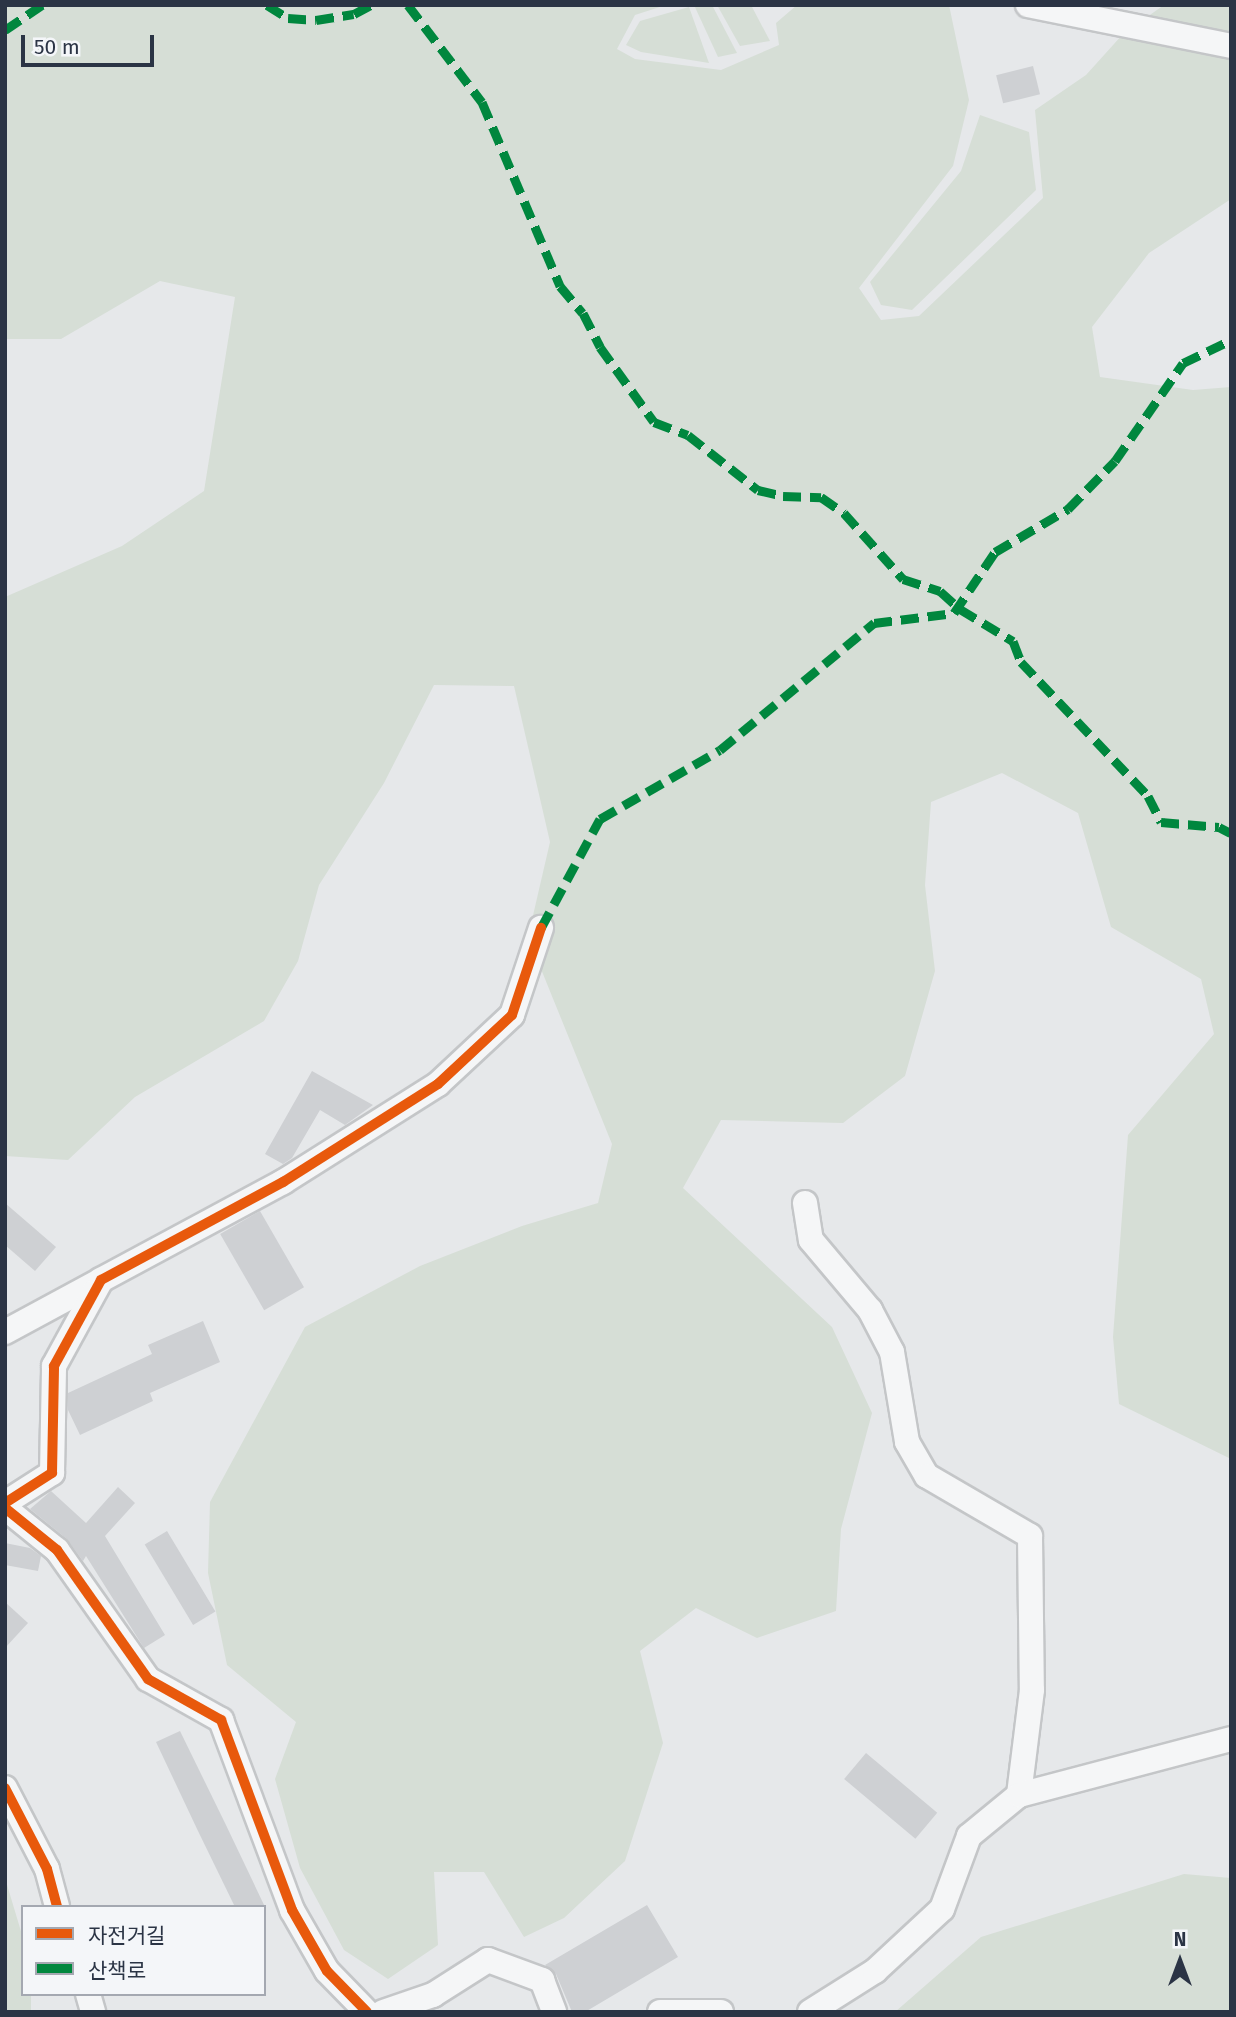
<!DOCTYPE html>
<html>
<head>
<meta charset="utf-8">
<style>
  body { margin:0 }
  #map { position:relative; width:1236px; height:2017px; overflow:hidden; background:#e6e8ea; font-family:"Fira Sans","Noto Sans KR",sans-serif }
  div>[style] { position:absolute }
  [style*='--x'] { left:calc(var(--x)*1px); top:calc(var(--y)*1px); width:calc(var(--w)*1px); rotate:calc(var(--a)*1deg) }
  .green>* { inset:0; background:#d6ded6 }
  .building>* { inset:0; background:#ced0d3; transform-origin:0 0 }
  .roads { filter:drop-shadow(2px 0 #c4c6c8) drop-shadow(-2px 0 #c4c6c8) drop-shadow(0 2px #c4c6c8) drop-shadow(0 -2px #c4c6c8) }
  .minor>* { height:24px; margin:-12px; padding:0 12px; transform-origin:12px; border-radius:12px; background:#f5f6f7 }
  .quiet>* { height:9px; margin-top:-4.5px; transform-origin:0; background:repeating-linear-gradient(90deg,#00873e 0 18px,transparent 0 27px) }
  .cycleway>* { height:10px; margin:-5px; padding:0 5px; transform-origin:5px; border-radius:5px; background:#e8590c }
  span { translate:-50% -50%; white-space:nowrap; text-align:center; line-height:1.15; -webkit-text-stroke:6px #f4f6f9; paint-order:stroke }
  .frame { position:absolute; inset:0; border:7px solid #2b3445; pointer-events:none }
  .legend { position:absolute; left:21px; top:1905px; width:245px; height:91px; box-sizing:border-box; background:#f4f6f9; border:2px solid #a4a8b1; margin:0; padding:9px 12px; list-style:none; font-size:21px; color:#2b3445 }
  .legend li { display:flex; align-items:center; gap:14px; height:35px }
  .legend b { width:35px; border:2px solid #a4a8b1 }
  .north { position:absolute; left:1145px; top:1926px; width:70px; height:70px; -webkit-text-stroke:5px #f4f6f9; paint-order:stroke; rotate:0deg; font-size:19px; font-weight:700; line-height:28px; text-align:center; color:#2b3445 }
  .north::after { content:''; display:block; margin:auto; width:24px; height:32px; background:#2b3445; clip-path:polygon(50% 0,100% 100%,50% 72%,0 100%) }
  .scale { position:absolute; left:21px; top:35px; width:133px; height:32px; box-sizing:border-box; border:4px solid #2b3445; border-top:0; padding-left:9px; font-size:21px; line-height:24px; white-space:nowrap; color:#2b3445; -webkit-text-stroke:5px #f4f6f9; paint-order:stroke }
</style>
</head>
<body>
<div id="map">
  <div class="green">
    <div style="clip-path:polygon(5px 5px,666px 5px,635px 15px,617px 49px,635px 59px,721px 70px,779px 45px,776px 23px,797px 5px,949px 5px,969px 100px,953px 166px,859px 288px,881px 320px,919px 316px,1043px 198px,1035px 110px,1086px 75px,1123px 34px,1164px 5px,1231px 5px,1231px 199px,1149px 253px,1092px 327px,1100px 377px,1193px 390px,1231px 387px,1231px 1459px,1119px 1404px,1113px 1337px,1128px 1135px,1214px 1034px,1201px 979px,1111px 927px,1078px 813px,1002px 773px,931px 802px,925px 885px,935px 971px,905px 1076px,843px 1123px,721px 1120px,683px 1188px,832px 1327px,872px 1413px,841px 1529px,836px 1611px,757px 1638px,696px 1608px,640px 1651px,663px 1743px,625px 1861px,564px 1918px,524px 1937px,484px 1872px,434px 1872px,438px 1945px,388px 1979px,344px 1950px,300px 1868px,275px 1779px,296px 1722px,227px 1665px,208px 1573px,210px 1502px,305px 1327px,420px 1266px,522px 1226px,598px 1203px,612px 1144px,528px 937px,550px 842px,514px 686px,434px 685px,384px 783px,319px 885px,298px 961px,264px 1021px,135px 1097px,68px 1160px,5px 1156px,5px 597px,122px 546px,204px 491px,235px 297px,160px 281px,61px 339px,5px 339px)"></div>
    <div style="clip-path:polygon(694px 5px,712px 5px,737px 53px,718px 57px)"></div>
    <div style="clip-path:polygon(717px 5px,751px 5px,770px 41px,740px 46px)"></div>
    <div style="clip-path:polygon(689px 7px,709px 63px,641px 52px,626px 45px,640px 21px)"></div>
    <div style="clip-path:polygon(980px 115px,1029px 132px,1036px 190px,912px 310px,881px 305px,870px 282px,961px 171px)"></div>
    <div style="clip-path:polygon(1184px 1874px,1231px 1878px,1231px 2012px,895px 2012px,981px 1937px)"></div>
    <div style="clip-path:polygon(5px 1878px,23px 1938px,23px 1994px,31px 1994px,31px 2012px,5px 2012px)"></div>
  </div>
  <div class="building">
    <div style="left:1033px;top:66px;width:29px;height:38px;rotate:76deg"></div>
    <div style="clip-path:polygon(312px 1071px,373px 1105px,345px 1125px,320px 1110px,292px 1158px,283px 1164px,265px 1154px)"></div>
    <div style="clip-path:polygon(5px 1203px,56px 1247px,35px 1271px,5px 1245px)"></div>
    <div style="left:260px;top:1211px;width:88px;height:46px;rotate:60deg"></div>
    <div style="clip-path:polygon(203px 1321px,220px 1362px,150px 1393px,153px 1401px,80px 1435px,68px 1410px,68px 1393px,152px 1354px,148px 1345px)"></div>
    <div style="clip-path:polygon(118px 1487px,135px 1503px,105px 1536px,165px 1635px,144px 1648px,86px 1556px,83px 1561px,67px 1539px,30px 1509px,51px 1491px,86px 1523px)"></div>
    <div style="left:167px;top:1531px;width:94px;height:26px;rotate:59deg"></div>
    <div style="clip-path:polygon(5px 1543px,30px 1548px,41px 1556px,38px 1571px,5px 1565px)"></div>
    <div style="clip-path:polygon(5px 1602px,28px 1623px,5px 1648px)"></div>
    <div style="clip-path:polygon(180px 1731px,225px 1823px,265px 1907px,235px 1907px,198px 1831px,156px 1742px)"></div>
    <div style="left:866px;top:1753px;width:93px;height:34px;rotate:40deg"></div>
    <div style="clip-path:polygon(647px 1905px,678px 1957px,585px 2012px,572px 2012px,556px 1974px,545px 1965px)"></div>
  </div>
  <div class="roads">
    <div class="minor">
      <div style="--x:1028;--y:5;--w:207;--a:11.4"></div>
      <div style="--x:805;--y:1203;--w:37;--a:81"></div>
      <div style="--x:811;--y:1240;--w:92;--a:49.9"></div>
      <div style="--x:870;--y:1310;--w:47;--a:62.4"></div>
      <div style="--x:892;--y:1352;--w:91;--a:80.5"></div>
      <div style="--x:907;--y:1442;--w:39;--a:60"></div>
      <div style="--x:927;--y:1476;--w:119;--a:30.2"></div>
      <div style="--x:1030;--y:1536;--w:154;--a:89.3"></div>
      <div style="--x:1032;--y:1690;--w:106;--a:97.1"></div>
      <div style="--x:5;--y:1332;--w:109;--a:-28.4"></div>
      <div style="--x:5;--y:1503;--w:56;--a:-32.6"></div>
      <div style="--x:52;--y:1473;--w:107;--a:-88.9"></div>
      <div style="--x:54;--y:1366;--w:98;--a:-61.3"></div>
      <div style="--x:101;--y:1280;--w:207;--a:-28.3"></div>
      <div style="--x:283;--y:1182;--w:183;--a:-32.3"></div>
      <div style="--x:438;--y:1084;--w:101;--a:-43"></div>
      <div style="--x:512;--y:1015;--w:92;--a:-71.6"></div>
      <div style="--x:5;--y:1508;--w:67;--a:38.9"></div>
      <div style="--x:57;--y:1550;--w:158;--a:54.8"></div>
      <div style="--x:148;--y:1679;--w:84;--a:29.3"></div>
      <div style="--x:221;--y:1720;--w:203;--a:69.5"></div>
      <div style="--x:292;--y:1910;--w:70;--a:60.2"></div>
      <div style="--x:327;--y:1971;--w:57;--a:45.7"></div>
      <div style="--x:5;--y:1788;--w:91;--a:62.6"></div>
      <div style="--x:47;--y:1869;--w:39;--a:75"></div>
      <div style="--x:88;--y:1994;--w:19;--a:74"></div>
      <div style="--x:383;--y:2012;--w:53;--a:-18.8"></div>
      <div style="--x:433;--y:1995;--w:65;--a:-32.5"></div>
      <div style="--x:488;--y:1960;--w:58;--a:20.3"></div>
      <div style="--x:542;--y:1980;--w:34;--a:69"></div>
      <div style="--x:660;--y:2012;--w:61;--a:0"></div>
      <div style="--x:810;--y:2012;--w:77;--a:-32.2"></div>
      <div style="--x:875;--y:1971;--w:91;--a:-42.8"></div>
      <div style="--x:942;--y:1909;--w:78;--a:-69.7"></div>
      <div style="--x:969;--y:1836;--w:65;--a:-39.4"></div>
      <div style="--x:1019;--y:1795;--w:219;--a:-14.8"></div>
    </div>
  </div>
  <div class="quiet">
    <div style="--x:267;--y:5;--w:25;--a:32"></div>
    <div style="--x:288;--y:18;--w:28;--a:4"></div>
    <div style="--x:316;--y:20;--w:38;--a:-9"></div>
    <div style="--x:354;--y:14;--w:19;--a:-28"></div>
    <div style="--x:408;--y:5;--w:122;--a:52.7"></div>
    <div style="--x:482;--y:102;--w:200;--a:67"></div>
    <div style="--x:560;--y:286;--w:35;--a:50"></div>
    <div style="--x:583;--y:313;--w:38;--a:63"></div>
    <div style="--x:600;--y:347;--w:92;--a:54.2"></div>
    <div style="--x:654;--y:422;--w:36;--a:21"></div>
    <div style="--x:688;--y:435;--w:89;--a:38.2"></div>
    <div style="--x:758;--y:490;--w:26;--a:13"></div>
    <div style="--x:783;--y:496;--w:38;--a:2"></div>
    <div style="--x:821;--y:497;--w:28;--a:35"></div>
    <div style="--x:844;--y:513;--w:89;--a:48.2"></div>
    <div style="--x:903;--y:579;--w:39;--a:18"></div>
    <div style="--x:940;--y:591;--w:27;--a:42"></div>
    <div style="--x:960;--y:609;--w:62;--a:31.1"></div>
    <div style="--x:1013;--y:641;--w:22;--a:69"></div>
    <div style="--x:1021;--y:662;--w:185;--a:46.5"></div>
    <div style="--x:1148;--y:796;--w:29;--a:63"></div>
    <div style="--x:1161;--y:822;--w:58;--a:4.9"></div>
    <div style="--x:1219;--y:827;--w:13;--a:27"></div>
    <div style="--x:5;--y:30;--w:45;--a:-34"></div>
    <div style="--x:541;--y:928;--w:124;--a:-61.6"></div>
    <div style="--x:600;--y:819;--w:138;--a:-29.9"></div>
    <div style="--x:720;--y:750;--w:200;--a:-39.5"></div>
    <div style="--x:874;--y:623;--w:81;--a:-7.1"></div>
    <div style="--x:954;--y:613;--w:73;--a:-56.1"></div>
    <div style="--x:995;--y:552;--w:85;--a:-30.5"></div>
    <div style="--x:1068;--y:509;--w:67;--a:-45.6"></div>
    <div style="--x:1115;--y:461;--w:119;--a:-55.2"></div>
    <div style="--x:1183;--y:363;--w:53;--a:-25.6"></div>
  </div>
  <div class="cycleway">
    <div style="--x:5;--y:1503;--w:56;--a:-32.6"></div>
    <div style="--x:52;--y:1473;--w:107;--a:-88.9"></div>
    <div style="--x:54;--y:1366;--w:98;--a:-61.3"></div>
    <div style="--x:101;--y:1280;--w:207;--a:-28.3"></div>
    <div style="--x:283;--y:1182;--w:183;--a:-32.3"></div>
    <div style="--x:438;--y:1084;--w:101;--a:-43"></div>
    <div style="--x:512;--y:1015;--w:92;--a:-71.6"></div>
    <div style="--x:5;--y:1508;--w:67;--a:38.9"></div>
    <div style="--x:57;--y:1550;--w:158;--a:54.8"></div>
    <div style="--x:148;--y:1679;--w:84;--a:29.3"></div>
    <div style="--x:221;--y:1720;--w:203;--a:69.5"></div>
    <div style="--x:292;--y:1910;--w:70;--a:60.2"></div>
    <div style="--x:327;--y:1971;--w:57;--a:45.7"></div>
    <div style="--x:5;--y:1788;--w:91;--a:62.6"></div>
    <div style="--x:47;--y:1869;--w:39;--a:75"></div>
  </div>
  <div class="frame"></div>
  <ul class="legend">
  <li><b style="height:9px;background:#e8590c"></b>자전거길</li>
  <li><b style="height:9px;background:#00873e"></b>산책로</li>
  </ul>
  <div class="north">N</div>
  <div class="scale">50 m</div>
</div>
</body>
</html>
